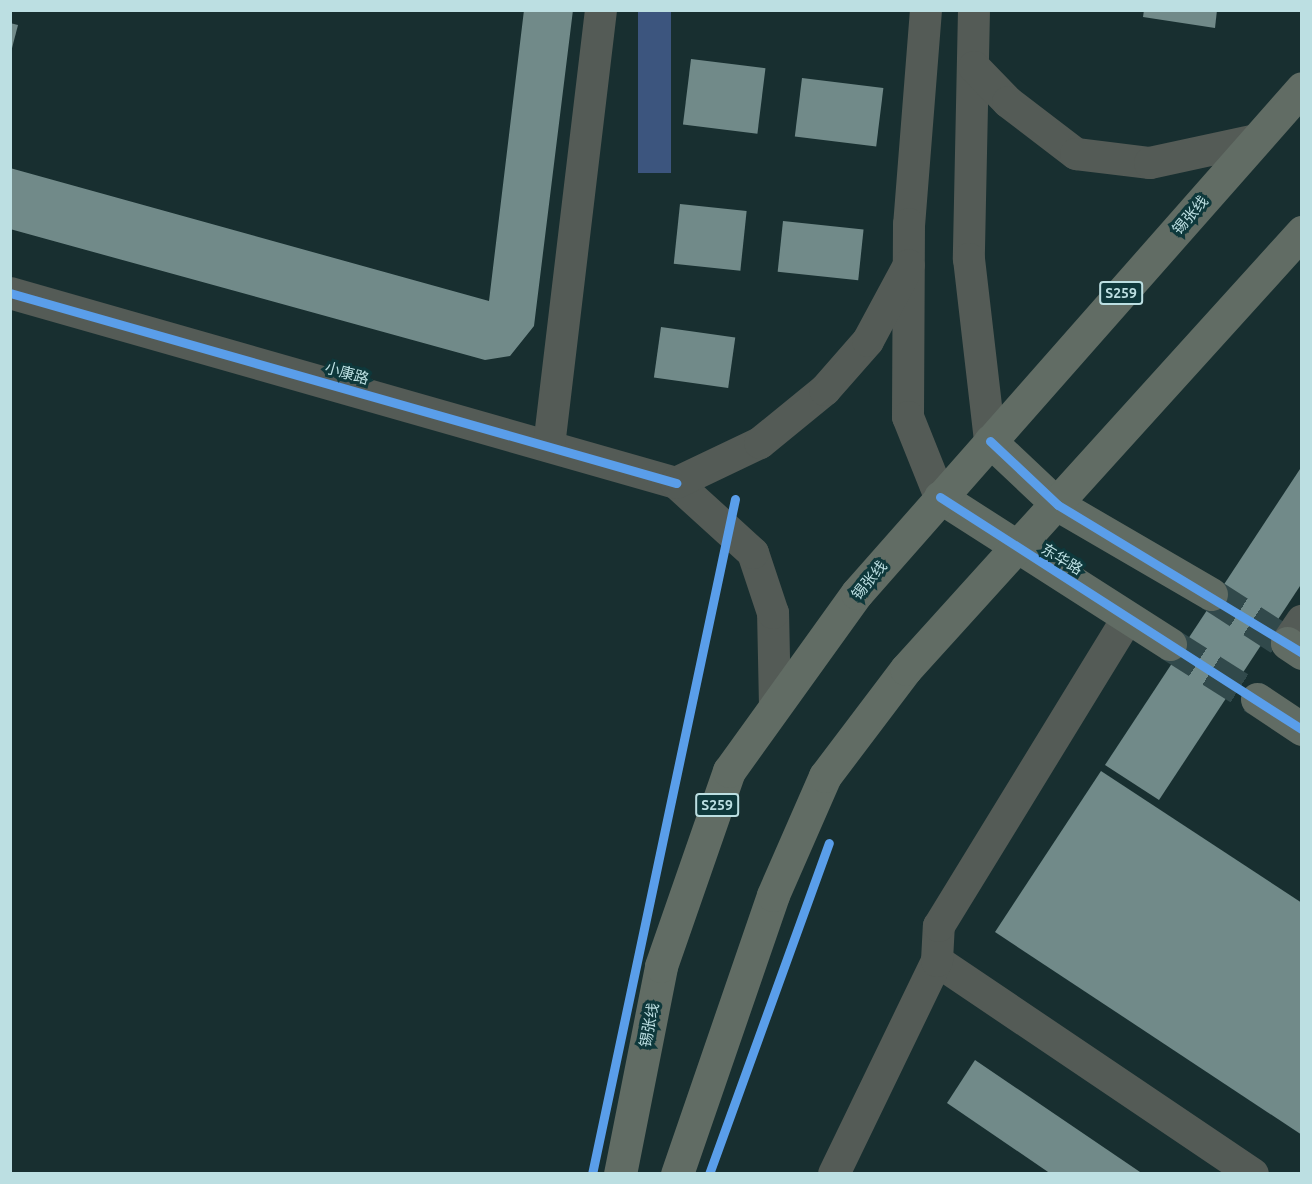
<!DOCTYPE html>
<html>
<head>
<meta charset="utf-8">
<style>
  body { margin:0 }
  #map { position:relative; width:1312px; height:1184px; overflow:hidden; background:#182f30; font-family:Ubuntu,"Noto Sans SC",sans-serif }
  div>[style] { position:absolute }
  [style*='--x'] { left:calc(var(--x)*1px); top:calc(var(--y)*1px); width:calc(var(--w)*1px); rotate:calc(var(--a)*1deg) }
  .water>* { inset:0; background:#3c557e; transform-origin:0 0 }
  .building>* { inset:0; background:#718a89; transform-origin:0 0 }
  .major-tunnel>* { height:33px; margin-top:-16.5px; transform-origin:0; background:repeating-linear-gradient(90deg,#31494b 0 33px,transparent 0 49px) }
  .minor>* { height:32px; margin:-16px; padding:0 16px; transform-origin:16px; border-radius:16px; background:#545b56 }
  .major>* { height:33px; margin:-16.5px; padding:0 16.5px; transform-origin:16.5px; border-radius:16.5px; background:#616c64 }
  .cycleway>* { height:9px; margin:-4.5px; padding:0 4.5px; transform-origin:4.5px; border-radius:4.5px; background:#5a9eea }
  span { translate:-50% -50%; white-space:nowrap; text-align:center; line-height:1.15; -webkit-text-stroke:6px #0e383b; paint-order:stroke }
  .shield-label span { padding:2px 4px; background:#0e383b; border:2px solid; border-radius:4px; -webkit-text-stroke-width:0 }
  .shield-label { font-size:14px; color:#bcdfe2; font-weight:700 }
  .street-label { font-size:15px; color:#bcdfe2 }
  .frame { position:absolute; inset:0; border:12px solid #bcdfe2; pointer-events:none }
</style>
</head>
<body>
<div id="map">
  <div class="water">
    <div style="left:638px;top:11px;width:33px;height:162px"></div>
  </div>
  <div class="building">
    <div style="clip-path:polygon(524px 10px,573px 10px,534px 326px,510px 356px,485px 360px,10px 229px,10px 168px,489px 301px)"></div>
    <div style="clip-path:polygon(1144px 10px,1217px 10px,1215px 28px,1143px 17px)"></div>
    <div style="clip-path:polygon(10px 23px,18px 25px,11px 52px,10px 52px)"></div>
    <div style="left:691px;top:59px;width:75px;height:66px;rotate:7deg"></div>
    <div style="left:802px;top:78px;width:82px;height:59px;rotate:7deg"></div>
    <div style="left:680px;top:204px;width:67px;height:60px;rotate:6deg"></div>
    <div style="left:783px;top:221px;width:81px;height:51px;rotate:6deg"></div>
    <div style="left:661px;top:327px;width:75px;height:51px;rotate:8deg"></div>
    <div style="clip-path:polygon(1302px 466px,1302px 583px,1159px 800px,1105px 765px)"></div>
    <div style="clip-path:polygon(1101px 771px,1302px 903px,1302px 1135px,995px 932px)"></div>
    <div style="clip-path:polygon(975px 1060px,1143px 1174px,1051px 1174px,947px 1103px)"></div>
  </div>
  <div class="major-tunnel">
    <div style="--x:1211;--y:594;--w:90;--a:32.8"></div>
    <div style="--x:1170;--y:644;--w:103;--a:32.3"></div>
  </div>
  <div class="minor">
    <div style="--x:926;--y:10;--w:215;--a:94.5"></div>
    <div style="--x:909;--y:224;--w:193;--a:90.3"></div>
    <div style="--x:908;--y:417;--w:86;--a:68.2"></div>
    <div style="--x:974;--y:10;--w:249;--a:91.2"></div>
    <div style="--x:969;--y:259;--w:183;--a:83.4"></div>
    <div style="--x:974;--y:67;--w:49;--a:45.8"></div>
    <div style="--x:1008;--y:102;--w:86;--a:37.4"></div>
    <div style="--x:1076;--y:154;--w:75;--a:6.9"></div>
    <div style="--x:1150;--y:163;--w:108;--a:-12.2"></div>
    <div style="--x:10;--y:293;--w:693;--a:15.92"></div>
    <div style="--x:549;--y:446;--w:439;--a:-83.2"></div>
    <div style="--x:1287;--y:643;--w:27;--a:-56"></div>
    <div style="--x:775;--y:706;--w:93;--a:-91.2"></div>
    <div style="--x:773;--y:613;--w:63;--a:-108.4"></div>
    <div style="--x:753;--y:553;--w:104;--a:-137.7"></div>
    <div style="--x:676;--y:483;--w:93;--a:-25.5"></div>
    <div style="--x:760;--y:443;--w:84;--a:-39.2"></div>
    <div style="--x:825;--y:390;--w:65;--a:-48.7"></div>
    <div style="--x:868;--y:341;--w:86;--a:-61.7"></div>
    <div style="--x:937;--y:961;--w:381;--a:34"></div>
    <div style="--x:834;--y:1174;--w:237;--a:-64.2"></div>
    <div style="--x:937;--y:961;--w:35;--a:-87"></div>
    <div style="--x:939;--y:926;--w:361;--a:-58.5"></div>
  </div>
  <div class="major">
    <div style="--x:990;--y:441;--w:93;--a:43.3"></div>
    <div style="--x:1058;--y:505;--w:177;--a:30.2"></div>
    <div style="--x:940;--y:497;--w:273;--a:32.6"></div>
    <div style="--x:1287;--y:643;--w:18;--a:34"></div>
    <div style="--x:1257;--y:699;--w:54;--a:33.7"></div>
    <div style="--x:620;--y:1174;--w:212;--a:-78.8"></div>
    <div style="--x:661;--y:966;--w:207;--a:-70.8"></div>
    <div style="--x:729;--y:771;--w:219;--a:-54.3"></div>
    <div style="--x:857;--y:593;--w:673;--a:-48.61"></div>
    <div style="--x:677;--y:1174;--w:295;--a:-71"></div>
    <div style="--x:773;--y:895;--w:130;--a:-66.4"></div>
    <div style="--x:825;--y:776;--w:134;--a:-52.9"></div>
    <div style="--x:906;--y:669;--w:590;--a:-47.82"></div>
  </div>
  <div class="cycleway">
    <div style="--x:10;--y:293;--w:693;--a:15.92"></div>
    <div style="--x:990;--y:441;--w:93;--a:43.3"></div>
    <div style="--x:1058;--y:505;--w:285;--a:31.2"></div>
    <div style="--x:940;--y:497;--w:430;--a:32.7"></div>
    <div style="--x:592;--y:1174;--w:690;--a:-78.04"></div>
    <div style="--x:709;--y:1174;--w:352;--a:-70.1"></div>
  </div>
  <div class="shield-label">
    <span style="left:1121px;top:293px">S259</span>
    <span style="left:717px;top:805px">S259</span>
  </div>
  <div class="street-label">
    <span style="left:1190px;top:215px;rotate:-49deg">锡张线</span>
    <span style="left:347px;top:373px;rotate:16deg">小康路</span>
    <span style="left:1062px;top:559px;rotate:31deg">东华路</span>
    <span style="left:869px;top:580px;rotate:-50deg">锡张线</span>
    <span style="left:649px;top:1025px;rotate:-79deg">锡张线</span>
  </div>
  <div class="frame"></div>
</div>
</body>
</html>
